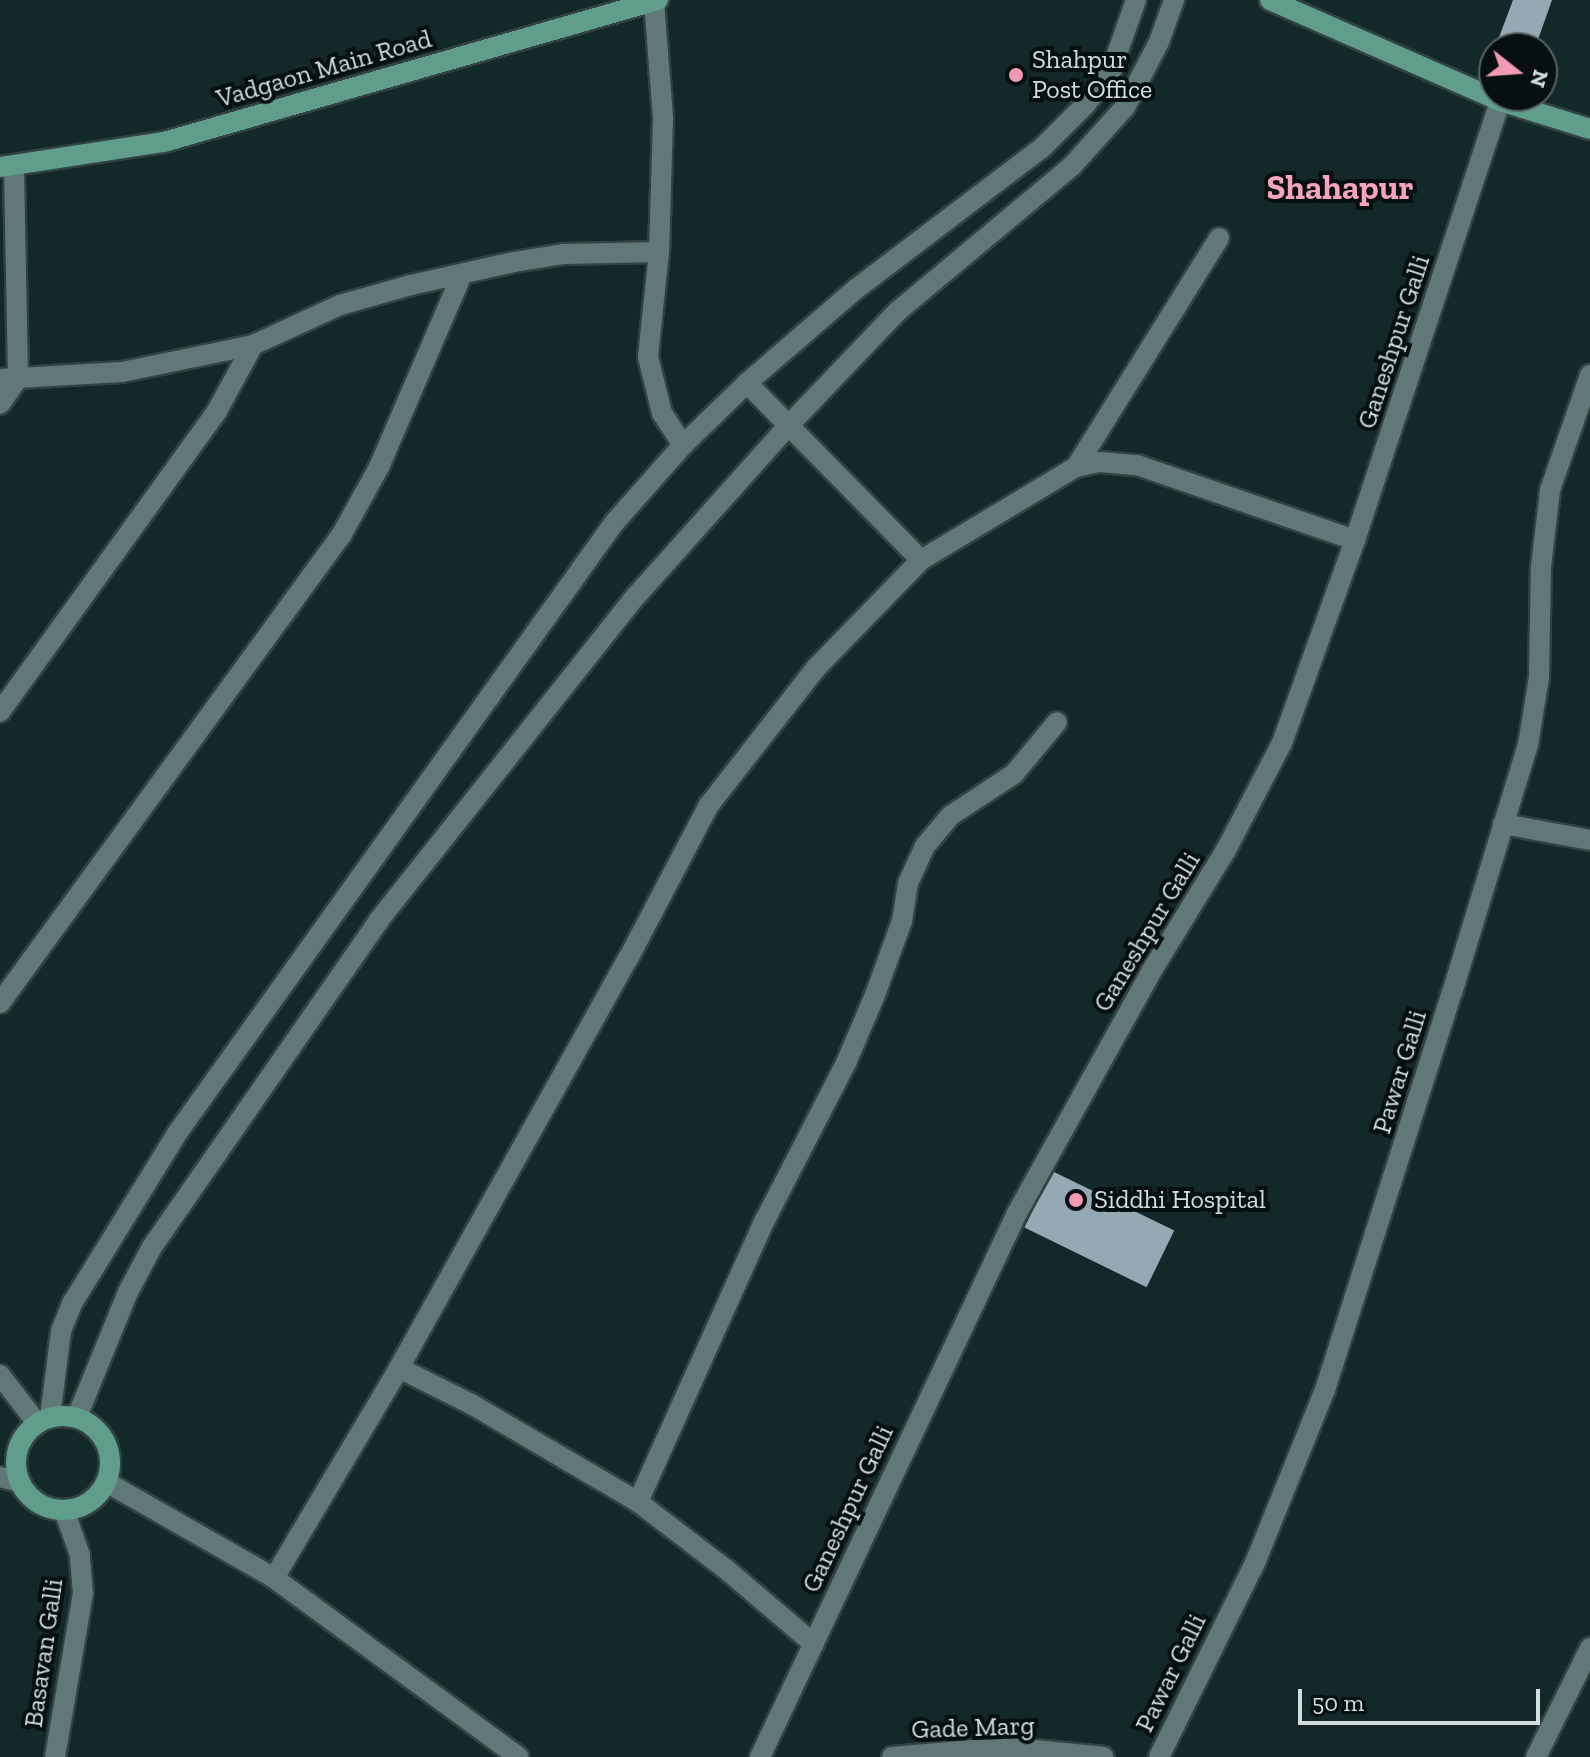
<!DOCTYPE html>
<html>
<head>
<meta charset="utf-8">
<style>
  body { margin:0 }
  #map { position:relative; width:1590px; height:1757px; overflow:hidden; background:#132829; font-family:"Zilla Slab",serif }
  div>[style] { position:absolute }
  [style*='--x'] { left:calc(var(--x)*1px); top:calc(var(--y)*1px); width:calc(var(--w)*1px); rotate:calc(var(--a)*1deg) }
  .building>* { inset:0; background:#95a9b4; transform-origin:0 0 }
  .roads { filter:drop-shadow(2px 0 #324243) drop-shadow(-2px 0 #324243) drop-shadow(0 2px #324243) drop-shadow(0 -2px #324243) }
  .minor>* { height:20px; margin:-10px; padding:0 10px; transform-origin:10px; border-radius:10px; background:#617879 }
  .major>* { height:20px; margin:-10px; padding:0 10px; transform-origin:10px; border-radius:10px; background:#609d8b }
  .major>.ring { margin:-10px; padding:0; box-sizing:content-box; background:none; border:20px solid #609d8b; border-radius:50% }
  .dots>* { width:22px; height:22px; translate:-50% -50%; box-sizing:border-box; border:4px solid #070f10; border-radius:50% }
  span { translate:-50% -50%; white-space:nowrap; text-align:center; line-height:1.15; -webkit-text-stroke:8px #070f10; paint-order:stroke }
  .poi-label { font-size:26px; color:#d2dedf }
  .left { translate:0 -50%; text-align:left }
  .street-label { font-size:26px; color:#d2dedf }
  .district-label { font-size:34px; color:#f5a4bb; font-weight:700 }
  .north { position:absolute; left:1478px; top:32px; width:80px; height:80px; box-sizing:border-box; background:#070f10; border:2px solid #586263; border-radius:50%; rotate:107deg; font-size:22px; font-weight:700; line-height:32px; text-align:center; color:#d2dedf }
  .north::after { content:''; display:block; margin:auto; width:28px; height:36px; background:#f19ab3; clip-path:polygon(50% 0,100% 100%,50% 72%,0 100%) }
  .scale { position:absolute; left:1298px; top:1689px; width:242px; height:36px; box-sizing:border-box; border:4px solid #d2dedf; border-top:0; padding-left:10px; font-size:24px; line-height:28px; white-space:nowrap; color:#d2dedf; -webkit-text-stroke:6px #070f10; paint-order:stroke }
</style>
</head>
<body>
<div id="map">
  <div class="building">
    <div style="clip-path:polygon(1513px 0,1552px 0,1535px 48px,1495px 48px)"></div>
    <div style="left:1052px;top:1171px;width:136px;height:63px;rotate:26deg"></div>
  </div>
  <div class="roads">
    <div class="minor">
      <div style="--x:654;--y:1;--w:118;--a:85.6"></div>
      <div style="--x:663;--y:119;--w:133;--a:91.7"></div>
      <div style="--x:659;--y:252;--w:106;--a:96"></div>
      <div style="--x:648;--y:357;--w:58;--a:76"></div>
      <div style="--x:662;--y:413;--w:38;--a:57"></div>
      <div style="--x:0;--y:379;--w:122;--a:-3.3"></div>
      <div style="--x:122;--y:372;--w:134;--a:-11.6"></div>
      <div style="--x:253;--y:345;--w:96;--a:-24.7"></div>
      <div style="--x:340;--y:305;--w:74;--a:-15.7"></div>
      <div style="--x:411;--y:285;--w:106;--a:-12.6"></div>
      <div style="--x:514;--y:262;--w:51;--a:-9.1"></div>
      <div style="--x:564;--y:254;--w:95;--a:-1.2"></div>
      <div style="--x:747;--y:383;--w:248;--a:45.5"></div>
      <div style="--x:0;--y:404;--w:32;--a:-55"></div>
      <div style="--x:18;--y:378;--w:212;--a:-91.1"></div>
      <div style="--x:1076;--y:467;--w:270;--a:-58"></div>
      <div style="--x:0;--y:712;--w:371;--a:-54.2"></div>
      <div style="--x:217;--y:411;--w:75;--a:-61.4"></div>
      <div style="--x:1503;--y:824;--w:88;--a:10.4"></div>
      <div style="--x:0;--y:1003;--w:580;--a:-53.9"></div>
      <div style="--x:342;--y:534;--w:77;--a:-61.1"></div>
      <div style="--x:379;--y:467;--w:210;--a:-66.7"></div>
      <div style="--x:399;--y:1368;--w:80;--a:26.6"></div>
      <div style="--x:471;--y:1404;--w:194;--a:30.4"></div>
      <div style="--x:638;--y:1502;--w:112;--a:37.4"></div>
      <div style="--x:727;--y:1570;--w:114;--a:40.4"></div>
      <div style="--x:0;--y:1375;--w:61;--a:52.4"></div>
      <div style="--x:50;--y:1417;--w:87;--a:-82.7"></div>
      <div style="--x:61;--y:1331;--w:31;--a:-68"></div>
      <div style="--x:73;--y:1302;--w:200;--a:-58.3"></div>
      <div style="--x:178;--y:1132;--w:749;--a:-54.4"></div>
      <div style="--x:614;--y:523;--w:104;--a:-48.5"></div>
      <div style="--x:683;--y:445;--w:89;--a:-44.1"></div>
      <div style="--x:747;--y:383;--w:144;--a:-40.8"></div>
      <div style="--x:856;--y:289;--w:233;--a:-37.2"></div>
      <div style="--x:1042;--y:148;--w:61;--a:-45"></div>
      <div style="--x:1085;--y:105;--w:43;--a:-52.6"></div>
      <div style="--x:1111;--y:71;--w:75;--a:-70.6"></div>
      <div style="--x:77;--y:1417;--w:135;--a:-67.8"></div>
      <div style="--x:128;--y:1292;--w:51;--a:-61.9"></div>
      <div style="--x:152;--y:1247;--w:398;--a:-55.2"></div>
      <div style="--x:379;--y:920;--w:415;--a:-51.6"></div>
      <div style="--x:637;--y:595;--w:225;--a:-48.2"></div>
      <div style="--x:787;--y:427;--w:161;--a:-46.3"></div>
      <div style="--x:898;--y:311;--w:226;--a:-39.8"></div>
      <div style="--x:1072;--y:166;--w:79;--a:-48.1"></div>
      <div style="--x:1125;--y:107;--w:73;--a:-62.4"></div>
      <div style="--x:1159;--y:42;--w:45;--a:-70.3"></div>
      <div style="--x:0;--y:1477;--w:21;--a:14"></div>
      <div style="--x:106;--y:1482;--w:193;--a:29.7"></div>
      <div style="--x:274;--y:1578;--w:303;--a:36.2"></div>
      <div style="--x:638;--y:1502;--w:309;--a:-65.8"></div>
      <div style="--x:765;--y:1220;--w:177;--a:-62.7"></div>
      <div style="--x:846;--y:1063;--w:74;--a:-66.9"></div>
      <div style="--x:875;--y:995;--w:79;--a:-70"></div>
      <div style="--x:902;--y:921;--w:38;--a:-81"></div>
      <div style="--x:908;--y:883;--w:41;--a:-65.3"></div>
      <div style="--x:925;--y:846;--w:39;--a:-50"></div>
      <div style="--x:950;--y:816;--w:77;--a:-33.3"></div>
      <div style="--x:1014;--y:774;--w:67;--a:-50.4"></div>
      <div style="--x:274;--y:1578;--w:244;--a:-59.2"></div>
      <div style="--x:399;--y:1368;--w:469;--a:-60.8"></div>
      <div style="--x:628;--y:959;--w:174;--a:-62.3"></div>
      <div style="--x:709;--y:805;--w:174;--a:-52"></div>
      <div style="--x:816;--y:668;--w:151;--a:-45.8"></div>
      <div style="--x:921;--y:560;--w:181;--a:-31"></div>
      <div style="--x:1076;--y:467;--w:25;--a:-12"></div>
      <div style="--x:1100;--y:462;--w:37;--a:5"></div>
      <div style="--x:1137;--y:465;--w:231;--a:19"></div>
      <div style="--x:55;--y:1757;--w:166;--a:-80.3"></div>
      <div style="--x:83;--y:1593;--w:38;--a:-95"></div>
      <div style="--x:80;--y:1555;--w:48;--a:-109.6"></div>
      <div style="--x:760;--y:1757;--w:602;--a:-64.71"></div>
      <div style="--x:1017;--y:1213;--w:282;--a:-60.9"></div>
      <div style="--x:1154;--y:967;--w:137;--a:-58.4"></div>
      <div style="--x:1226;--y:850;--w:121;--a:-62.4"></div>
      <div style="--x:1282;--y:743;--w:216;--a:-70.2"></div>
      <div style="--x:1355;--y:540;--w:462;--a:-71.7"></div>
      <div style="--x:892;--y:1757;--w:115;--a:-5"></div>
      <div style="--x:1007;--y:1747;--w:97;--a:5.9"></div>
      <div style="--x:1159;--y:1757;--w:216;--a:-63.7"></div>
      <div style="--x:1255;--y:1563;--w:187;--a:-68"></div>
      <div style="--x:1325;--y:1390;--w:417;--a:-72.3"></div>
      <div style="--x:1452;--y:993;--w:259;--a:-73"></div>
      <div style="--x:1528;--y:745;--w:69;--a:-80.8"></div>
      <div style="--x:1539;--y:677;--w:110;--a:-89"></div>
      <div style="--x:1541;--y:567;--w:78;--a:-83.3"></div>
      <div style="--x:1550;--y:490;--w:122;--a:-70.8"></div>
      <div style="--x:1536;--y:1757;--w:122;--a:-63.6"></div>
    </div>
    <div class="major">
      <div style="--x:1270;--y:0;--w:251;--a:23.7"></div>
      <div style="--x:1500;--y:101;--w:94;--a:17.3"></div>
      <div style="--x:0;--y:167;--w:166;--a:-8.7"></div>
      <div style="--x:164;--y:142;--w:514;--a:-16.04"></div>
      <div class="ring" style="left:16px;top:1416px;width:74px;height:74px"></div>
    </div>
  </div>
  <div class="dots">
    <div style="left:1016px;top:75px;background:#f19ab3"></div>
    <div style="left:1076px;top:1200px;background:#f19ab3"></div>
  </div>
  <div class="poi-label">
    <span class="left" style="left:1032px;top:75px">Shahpur<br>Post Office</span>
    <span class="left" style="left:1094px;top:1200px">Siddhi Hospital</span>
  </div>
  <div class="street-label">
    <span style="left:324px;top:69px;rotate:-16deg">Vadgaon Main Road</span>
    <span style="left:1394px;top:342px;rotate:-72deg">Ganeshpur Galli</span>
    <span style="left:1147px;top:932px;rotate:-59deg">Ganeshpur Galli</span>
    <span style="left:1400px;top:1072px;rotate:-73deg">Pawar Galli</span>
    <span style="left:848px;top:1509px;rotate:-65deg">Ganeshpur Galli</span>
    <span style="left:44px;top:1653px;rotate:-82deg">Basavan Galli</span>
    <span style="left:1171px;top:1673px;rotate:-64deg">Pawar Galli</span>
    <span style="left:973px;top:1728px;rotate:-2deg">Gade Marg</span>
  </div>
  <div class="district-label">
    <span style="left:1340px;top:188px">Shahapur</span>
  </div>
  <div class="north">N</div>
  <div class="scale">50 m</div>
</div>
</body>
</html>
